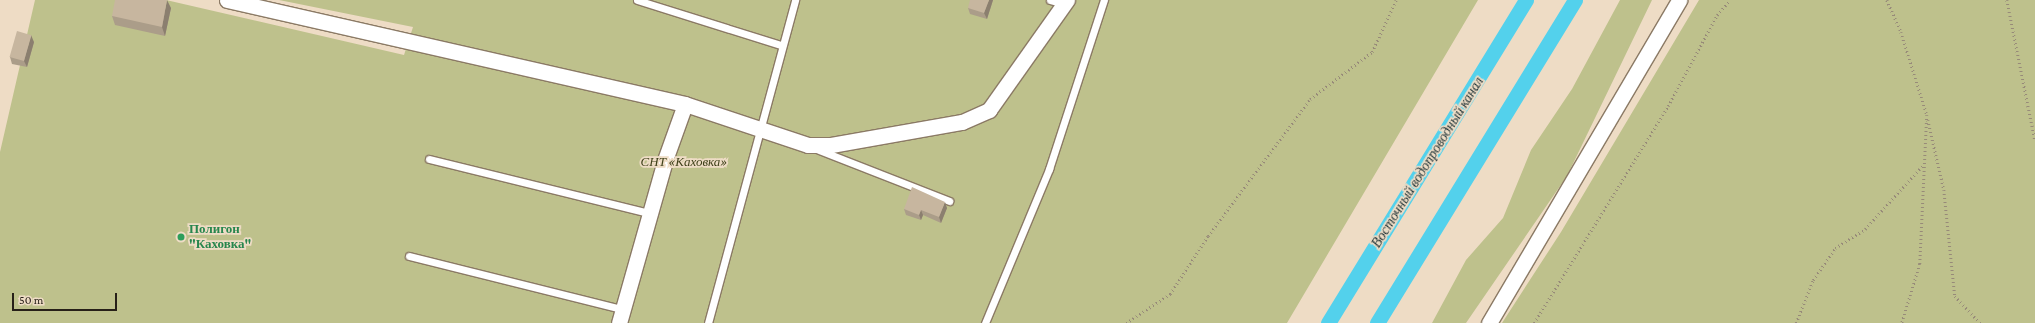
<!DOCTYPE html>
<html>
<head>
<meta charset="utf-8">
<style>
  body { margin:0 }
  #map { position:relative; width:2035px; height:323px; overflow:hidden; background:#eedcc5; font-family:"Crimson Pro",serif }
  div>[style] { position:absolute }
  [style*='--x'] { left:calc(var(--x)*1px); top:calc(var(--y)*1px); width:calc(var(--w)*1px); rotate:calc(var(--a)*1deg) }
  .green>* { inset:0; background:#bec18c }
  .canal>* { height:15px; margin:-7.5px; padding:0 7.5px; transform-origin:7.5px; border-radius:7.5px; background:#53d1ec }
  .path>* { height:2.5px; margin-top:-1.25px; transform-origin:0; background:repeating-linear-gradient(90deg,#978a79 0 1px,transparent 0 4px) }
  .roads { filter:drop-shadow(1px 0 #8b7a65) drop-shadow(-1px 0 #8b7a65) drop-shadow(0 1px #8b7a65) drop-shadow(0 -1px #8b7a65) }
  .service>* { height:7px; margin:-3.5px; padding:0 3.5px; transform-origin:3.5px; border-radius:3.5px; background:#fff }
  .minor>* { height:15px; margin:-7.5px; padding:0 7.5px; transform-origin:7.5px; border-radius:7.5px; background:#fff }
  .wall>* { inset:0; background:#ab9d89 }
  .shaded-wall>* { inset:0; background:#8b7f6f }
  .building>* { inset:0; background:#c7b69f; transform-origin:0 0 }
  .dots>* { width:11px; height:11px; translate:-50% -50%; box-sizing:border-box; border:2px solid #eedcc5; border-radius:50% }
  span { translate:-50% -50%; white-space:nowrap; text-align:center; line-height:1.15; -webkit-text-stroke:3.5px #eedcc5; paint-order:stroke }
  .park-label { font-size:13px; color:#3f411a; font-style:italic }
  .leisure-label { font-size:13px; color:#27864d; font-weight:700 }
  .left { translate:0 -50%; text-align:left }
  .water-label { font-size:14px; color:#1a3035; font-style:italic }
  .scale { position:absolute; left:12px; top:293px; width:105px; height:18px; box-sizing:border-box; border:2px solid #272018; border-top:0; padding-left:5px; font-size:12px; line-height:14px; white-space:nowrap; color:#272018; -webkit-text-stroke:3px #eedcc5; paint-order:stroke }
</style>
</head>
<body>
<div id="map">
  <div class="green">
    <div style="clip-path:polygon(35px 0,166px 0,404px 55px,413px 27px,279px 0,1478px 0,1287px 323px,0 323px,0 152px)"></div>
    <div style="clip-path:polygon(1620px 0,1652px 0,1567px 176px,1466px 323px,1432px 323px,1466px 260px,1503px 218px,1531px 150px,1572px 89px)"></div>
    <div style="clip-path:polygon(1699px 0,2035px 0,2035px 323px,1502px 323px,1561px 232px)"></div>
  </div>
  <div class="canal">
    <div style="--x:1328;--y:323;--w:379;--a:-58.5"></div>
    <div style="--x:1377;--y:323;--w:379;--a:-58.5"></div>
  </div>
  <div class="path">
    <div style="--x:1887;--y:0;--w:35;--a:66"></div>
    <div style="--x:1901;--y:32;--w:87;--a:72.6"></div>
    <div style="--x:1927;--y:115;--w:149;--a:92.7"></div>
    <div style="--x:1920;--y:264;--w:62;--a:107"></div>
    <div style="--x:2007;--y:0;--w:143;--a:78.7"></div>
    <div style="--x:1928;--y:120;--w:72;--a:77.1"></div>
    <div style="--x:1944;--y:190;--w:107;--a:84.1"></div>
    <div style="--x:1955;--y:296;--w:37;--a:47"></div>
    <div style="--x:1126;--y:323;--w:53;--a:-33.4"></div>
    <div style="--x:1170;--y:294;--w:69;--a:-56.8"></div>
    <div style="--x:1208;--y:236;--w:171;--a:-53.3"></div>
    <div style="--x:1310;--y:99;--w:78;--a:-37.2"></div>
    <div style="--x:1372;--y:52;--w:57;--a:-65.2"></div>
    <div style="--x:1534;--y:323;--w:255;--a:-58.3"></div>
    <div style="--x:1668;--y:106;--w:103;--a:-61.7"></div>
    <div style="--x:1717;--y:15;--w:20;--a:-49"></div>
    <div style="--x:1796;--y:323;--w:46;--a:-68.4"></div>
    <div style="--x:1813;--y:280;--w:39;--a:-55"></div>
    <div style="--x:1835;--y:248;--w:36;--a:-32"></div>
    <div style="--x:1865;--y:229;--w:86;--a:-47.8"></div>
  </div>
  <div class="roads">
    <div class="service">
      <div style="--x:637;--y:0;--w:151;--a:17.4"></div>
      <div style="--x:1050;--y:0;--w:16;--a:15"></div>
      <div style="--x:819;--y:150;--w:140;--a:21.4"></div>
      <div style="--x:429;--y:159;--w:227;--a:13.8"></div>
      <div style="--x:409;--y:256;--w:219;--a:14"></div>
      <div style="--x:708;--y:323;--w:335;--a:-74.9"></div>
      <div style="--x:985;--y:323;--w:167;--a:-67.4"></div>
      <div style="--x:1049;--y:169;--w:178;--a:-72"></div>
    </div>
    <div class="minor">
      <div style="--x:227;--y:0;--w:470;--a:12.8"></div>
      <div style="--x:685;--y:104;--w:130;--a:18.4"></div>
      <div style="--x:808;--y:145;--w:23;--a:0"></div>
      <div style="--x:831;--y:145;--w:133;--a:-10"></div>
      <div style="--x:962;--y:122;--w:30;--a:-24"></div>
      <div style="--x:989;--y:110;--w:135;--a:-54.7"></div>
      <div style="--x:619;--y:323;--w:169;--a:-74.2"></div>
      <div style="--x:665;--y:160;--w:59;--a:-70.3"></div>
      <div style="--x:1489;--y:323;--w:375;--a:-59.5"></div>
    </div>
  </div>
  <div class="wall">
    <div style="clip-path:polygon(993px 0,987px 19px,970px 14px,968px 8px)"></div>
    <div style="clip-path:polygon(171px 8px,165px 36px,115px 25px,112px 16px)"></div>
    <div style="clip-path:polygon(34px 42px,27px 67px,12px 64px,10px 57px)"></div>
    <div style="clip-path:polygon(947px 208px,941px 223px,923px 215px,921px 220px,906px 215px,904px 209px)"></div>
  </div>
  <div class="shaded-wall">
    <div style="clip-path:polygon(167px 0,171px 8px,165px 36px,162px 27px)"></div>
    <div style="clip-path:polygon(989px 0,993px 0,987px 19px,984px 13px)"></div>
    <div style="clip-path:polygon(31px 35px,34px 42px,27px 67px,24px 61px)"></div>
    <div style="clip-path:polygon(945px 202px,947px 208px,941px 223px,939px 217px)"></div>
    <div style="clip-path:polygon(921px 210px,923px 215px,921px 220px,919px 215px)"></div>
  </div>
  <div class="building">
    <div style="clip-path:polygon(115px 0,167px 0,162px 27px,112px 16px)"></div>
    <div style="clip-path:polygon(970px 0,989px 0,984px 13px,968px 8px)"></div>
    <div style="left:17px;top:31px;width:15px;height:27px;rotate:16deg"></div>
    <div style="clip-path:polygon(912px 187px,945px 202px,939px 217px,921px 210px,919px 215px,904px 209px)"></div>
  </div>
  <div class="dots">
    <div style="left:181px;top:237px;background:#2e9e5b"></div>
  </div>
  <div class="park-label">
    <span style="left:684px;top:162px">СНТ «Каховка»</span>
  </div>
  <div class="leisure-label">
    <span class="left" style="left:189px;top:237px">Полигон<br>"Каховка"</span>
  </div>
  <div class="water-label">
    <span style="left:1427px;top:162px;rotate:-58deg">Восточный водопроводный канал</span>
  </div>
  <div class="scale">50 m</div>
</div>
</body>
</html>
